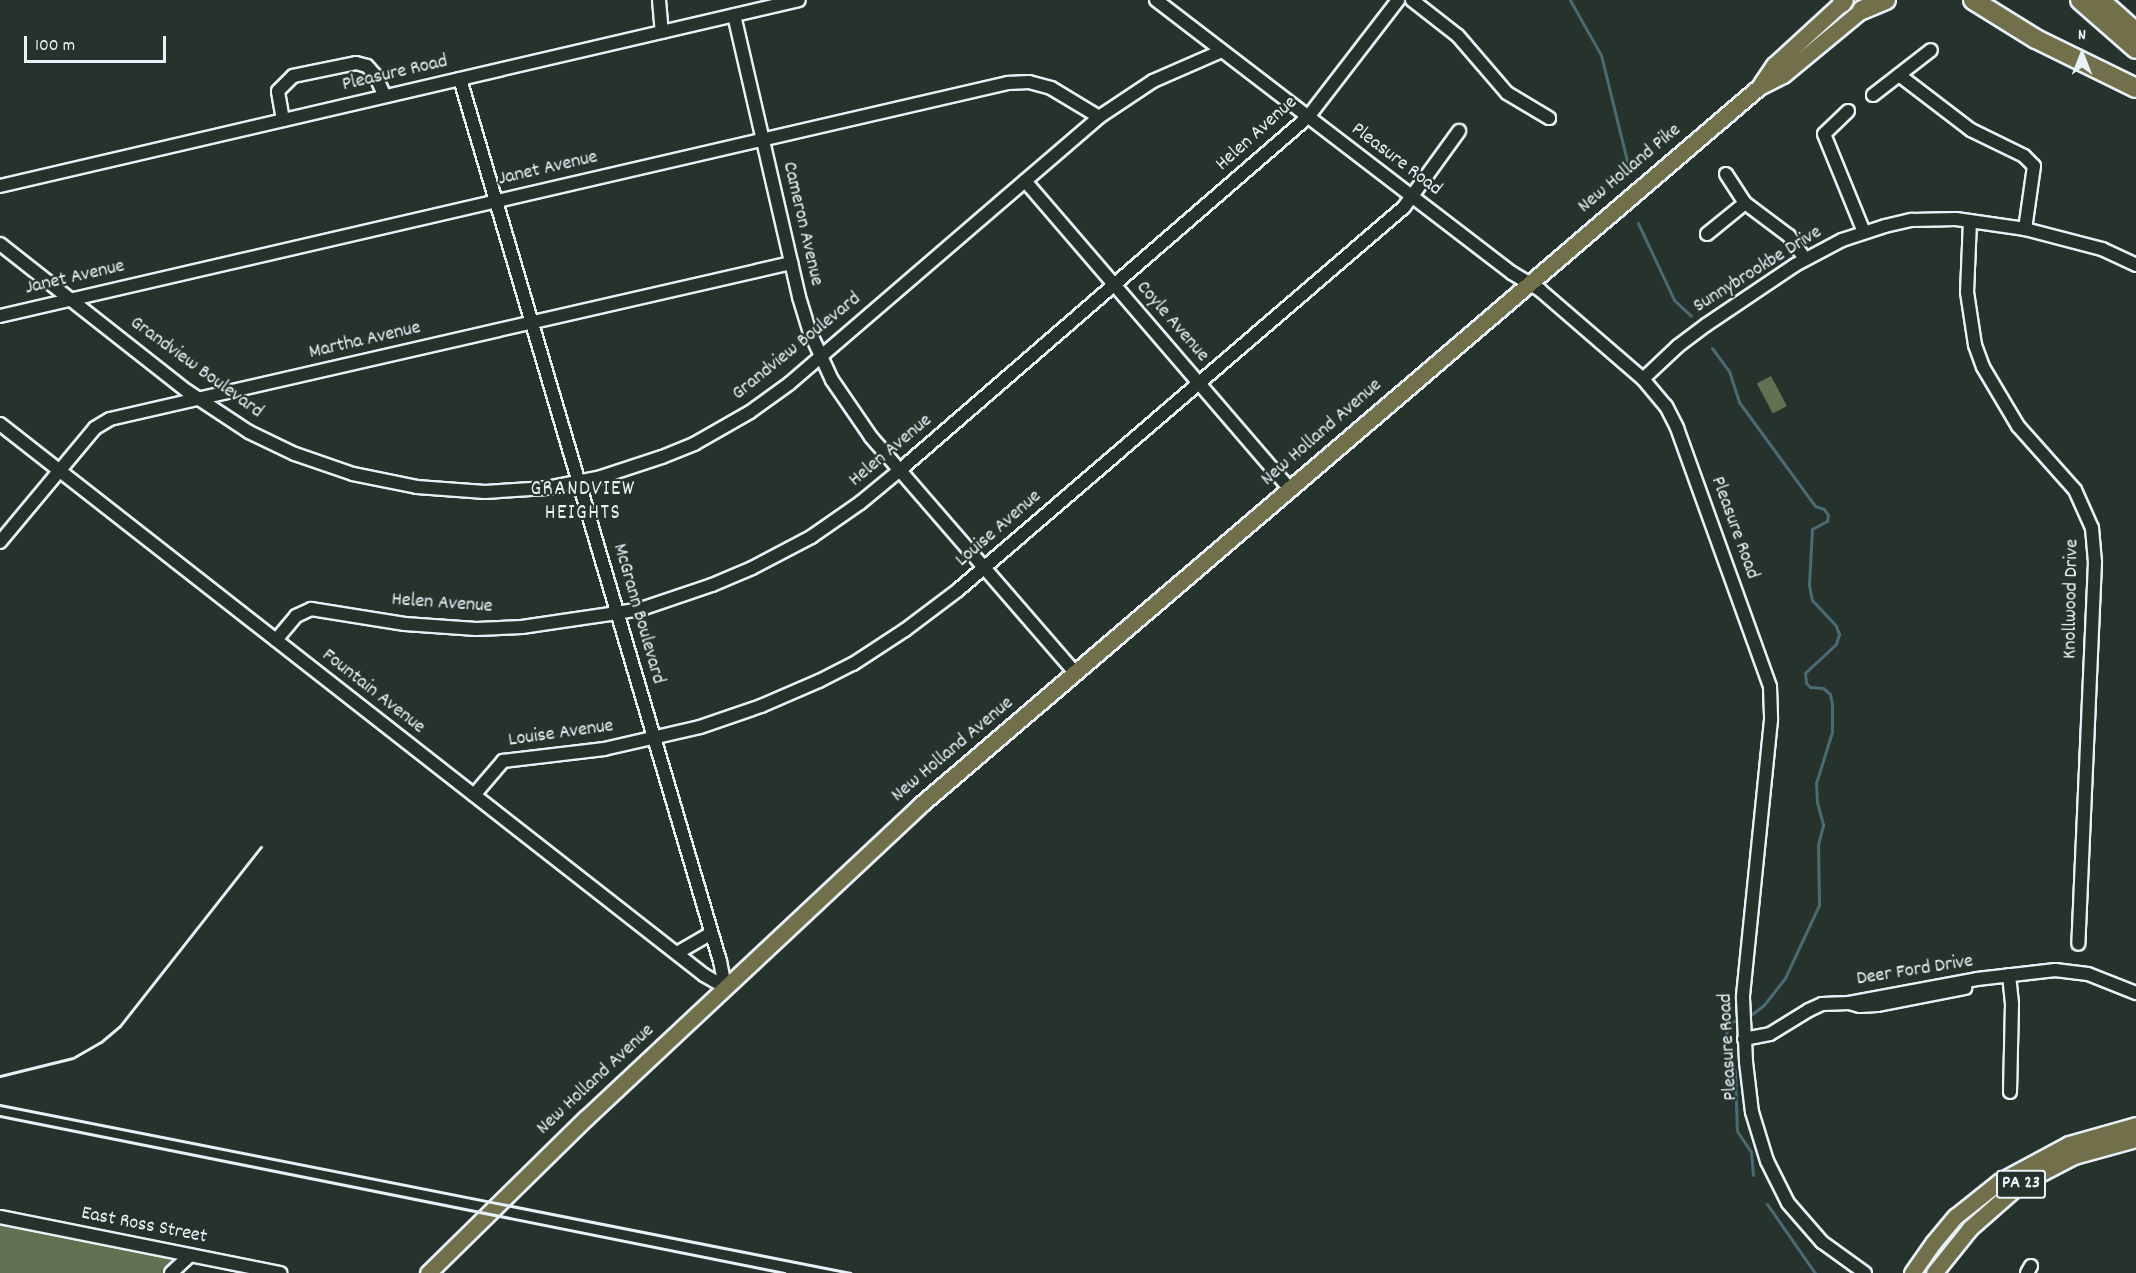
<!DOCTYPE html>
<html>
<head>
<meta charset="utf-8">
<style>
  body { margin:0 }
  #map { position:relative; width:2136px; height:1273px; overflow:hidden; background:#26332d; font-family:Dekko,sans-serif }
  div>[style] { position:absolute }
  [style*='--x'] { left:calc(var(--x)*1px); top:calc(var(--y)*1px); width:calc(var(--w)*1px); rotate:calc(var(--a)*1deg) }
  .green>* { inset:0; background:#637153; transform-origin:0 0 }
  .stream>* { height:3px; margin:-1.5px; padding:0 1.5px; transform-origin:1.5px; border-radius:1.5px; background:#4b6b72 }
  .roads { filter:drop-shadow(2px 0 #e8f1f8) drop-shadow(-2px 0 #e8f1f8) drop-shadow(0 2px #e8f1f8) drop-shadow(0 -2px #e8f1f8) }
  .minor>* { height:12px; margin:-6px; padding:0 6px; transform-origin:6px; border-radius:6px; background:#26332d }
  .major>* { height:15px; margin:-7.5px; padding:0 7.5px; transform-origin:7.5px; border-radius:7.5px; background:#71704a }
  .highway>* { height:18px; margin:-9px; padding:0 9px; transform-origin:9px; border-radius:9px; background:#71704a }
  .rail>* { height:3px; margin:-1.5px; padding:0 1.5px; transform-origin:1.5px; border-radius:1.5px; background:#e8f1f8 }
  span { translate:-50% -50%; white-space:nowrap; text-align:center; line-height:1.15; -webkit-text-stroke:4.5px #26332d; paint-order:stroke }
  .shield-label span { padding:2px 4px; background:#26332d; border:2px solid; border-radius:4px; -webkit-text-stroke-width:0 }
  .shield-label { font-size:18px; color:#e8f1f8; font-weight:700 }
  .street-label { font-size:20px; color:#e8f1f8 }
  .neighbourhood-label { font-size:21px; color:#e8f1f8; letter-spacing:1.5px }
  .north { position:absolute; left:2052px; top:24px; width:60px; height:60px; -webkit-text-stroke:4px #26332d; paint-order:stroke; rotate:0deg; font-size:16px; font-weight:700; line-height:24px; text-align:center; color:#e8f1f8 }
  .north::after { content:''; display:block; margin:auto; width:21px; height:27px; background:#e8f1f8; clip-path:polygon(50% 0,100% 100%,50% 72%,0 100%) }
  .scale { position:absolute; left:24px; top:36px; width:142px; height:27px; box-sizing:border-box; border:3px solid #e8f1f8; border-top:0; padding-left:8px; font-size:18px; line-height:21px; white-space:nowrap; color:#e8f1f8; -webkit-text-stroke:4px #26332d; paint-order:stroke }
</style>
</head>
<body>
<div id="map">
  <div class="green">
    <div style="left:1771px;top:376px;width:34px;height:16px;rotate:62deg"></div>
    <div style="clip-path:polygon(0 1217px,190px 1255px,171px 1273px,0 1273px)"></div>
  </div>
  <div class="stream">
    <div style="--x:1570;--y:0;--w:63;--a:60.6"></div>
    <div style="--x:1601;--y:55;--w:117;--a:76.2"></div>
    <div style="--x:1638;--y:223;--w:85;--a:64.9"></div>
    <div style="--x:1674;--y:300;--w:23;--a:43"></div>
    <div style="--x:1712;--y:348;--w:29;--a:54"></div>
    <div style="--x:1729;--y:371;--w:33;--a:72"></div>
    <div style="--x:1739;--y:402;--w:129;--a:53.8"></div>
    <div style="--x:1815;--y:506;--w:9;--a:18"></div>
    <div style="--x:1824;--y:509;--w:7;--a:56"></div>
    <div style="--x:1828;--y:515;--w:6;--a:99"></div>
    <div style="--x:1827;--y:521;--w:17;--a:152"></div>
    <div style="--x:1812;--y:529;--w:56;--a:93.1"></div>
    <div style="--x:1809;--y:585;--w:15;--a:79"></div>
    <div style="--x:1812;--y:600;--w:35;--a:47"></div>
    <div style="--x:1836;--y:626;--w:9;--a:69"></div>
    <div style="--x:1839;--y:634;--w:10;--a:107"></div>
    <div style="--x:1836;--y:644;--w:42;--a:136.9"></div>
    <div style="--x:1805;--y:673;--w:10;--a:84"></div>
    <div style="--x:1806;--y:683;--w:6;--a:45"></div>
    <div style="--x:1810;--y:687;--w:13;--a:4"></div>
    <div style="--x:1823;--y:688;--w:9;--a:41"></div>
    <div style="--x:1830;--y:694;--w:10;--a:79"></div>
    <div style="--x:1832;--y:704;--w:28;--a:90"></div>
    <div style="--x:1832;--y:732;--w:53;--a:107.4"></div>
    <div style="--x:1816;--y:783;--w:19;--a:87"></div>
    <div style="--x:1817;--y:802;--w:24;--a:75"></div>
    <div style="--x:1823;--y:825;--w:21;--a:104"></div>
    <div style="--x:1818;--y:845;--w:60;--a:89"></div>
    <div style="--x:1819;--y:905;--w:81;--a:115"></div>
    <div style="--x:1785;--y:978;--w:34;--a:128"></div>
    <div style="--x:1764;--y:1005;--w:20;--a:143"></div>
    <div style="--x:1737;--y:1020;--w:5;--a:158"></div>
    <div style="--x:1732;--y:1022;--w:9;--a:122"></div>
    <div style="--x:1727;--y:1030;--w:17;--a:103"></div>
    <div style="--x:1723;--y:1047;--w:28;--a:64"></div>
    <div style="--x:1735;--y:1072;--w:59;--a:88.1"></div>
    <div style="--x:1737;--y:1131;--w:25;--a:56"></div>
    <div style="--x:1751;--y:1152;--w:23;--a:85"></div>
    <div style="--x:1767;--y:1204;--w:84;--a:55.2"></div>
  </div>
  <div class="roads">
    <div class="minor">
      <div style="--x:659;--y:0;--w:32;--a:85"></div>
      <div style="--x:1156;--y:0;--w:449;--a:37.5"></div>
      <div style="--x:1512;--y:273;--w:33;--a:31"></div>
      <div style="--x:1540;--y:290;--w:136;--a:40.8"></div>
      <div style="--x:1643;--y:379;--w:35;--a:50"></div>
      <div style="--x:1666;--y:406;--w:25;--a:63"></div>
      <div style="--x:1677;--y:428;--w:275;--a:70.2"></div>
      <div style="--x:1770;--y:687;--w:33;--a:88"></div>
      <div style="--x:1771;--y:720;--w:279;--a:95.8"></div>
      <div style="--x:1743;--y:998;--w:64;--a:87.3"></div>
      <div style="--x:1746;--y:1062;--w:50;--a:83.2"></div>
      <div style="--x:1752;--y:1112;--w:51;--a:73"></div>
      <div style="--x:1767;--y:1161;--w:47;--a:63.4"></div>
      <div style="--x:1788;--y:1203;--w:52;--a:48.9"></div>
      <div style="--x:1822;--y:1242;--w:53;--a:35.8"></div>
      <div style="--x:1412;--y:0;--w:58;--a:38"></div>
      <div style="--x:1458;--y:36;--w:75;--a:49.3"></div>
      <div style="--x:1507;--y:93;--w:49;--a:30.8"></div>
      <div style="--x:734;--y:15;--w:289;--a:77"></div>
      <div style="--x:799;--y:297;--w:34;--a:73"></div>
      <div style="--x:809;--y:330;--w:55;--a:65.3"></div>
      <div style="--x:832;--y:380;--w:69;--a:55.6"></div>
      <div style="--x:871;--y:437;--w:313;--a:49.1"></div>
      <div style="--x:1899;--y:75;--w:91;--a:37.4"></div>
      <div style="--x:1971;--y:130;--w:59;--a:26.1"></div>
      <div style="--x:2024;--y:156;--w:14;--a:45"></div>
      <div style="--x:2034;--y:166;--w:64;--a:98.1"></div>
      <div style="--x:460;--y:79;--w:920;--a:73.58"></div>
      <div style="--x:720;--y:961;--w:26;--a:79"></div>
      <div style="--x:1873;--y:95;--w:73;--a:-37.8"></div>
      <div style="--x:1848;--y:111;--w:33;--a:136"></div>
      <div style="--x:1824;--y:134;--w:106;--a:67.8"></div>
      <div style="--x:283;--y:120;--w:29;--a:-100"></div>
      <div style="--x:278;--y:91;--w:21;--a:-45"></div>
      <div style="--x:293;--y:76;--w:64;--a:-11.7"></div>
      <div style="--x:356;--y:63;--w:11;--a:15"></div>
      <div style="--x:367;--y:66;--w:12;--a:48"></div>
      <div style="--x:375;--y:75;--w:23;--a:65"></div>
      <div style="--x:1726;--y:174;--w:35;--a:57"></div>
      <div style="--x:1745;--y:203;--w:55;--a:36.9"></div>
      <div style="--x:1789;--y:236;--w:28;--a:55"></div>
      <div style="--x:1025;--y:181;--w:406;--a:49.3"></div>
      <div style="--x:0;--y:186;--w:820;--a:-13.1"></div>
      <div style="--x:1970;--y:221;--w:71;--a:92.4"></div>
      <div style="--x:1967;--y:292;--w:54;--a:81.4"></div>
      <div style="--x:1975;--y:345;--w:23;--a:70"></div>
      <div style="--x:1983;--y:367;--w:69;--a:59.3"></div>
      <div style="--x:2018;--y:426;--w:86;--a:48.3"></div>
      <div style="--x:2075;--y:490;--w:42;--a:65.9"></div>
      <div style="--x:2092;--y:528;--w:34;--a:85"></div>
      <div style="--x:2095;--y:562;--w:382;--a:92.5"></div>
      <div style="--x:1707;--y:234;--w:49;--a:-39.2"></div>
      <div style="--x:0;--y:244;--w:238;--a:38.2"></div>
      <div style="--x:187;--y:391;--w:74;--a:33.5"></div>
      <div style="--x:249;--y:432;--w:51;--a:25.6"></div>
      <div style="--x:295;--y:454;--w:61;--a:19"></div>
      <div style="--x:353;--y:474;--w:65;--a:11.5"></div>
      <div style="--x:417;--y:487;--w:68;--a:4.2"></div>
      <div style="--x:485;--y:492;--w:62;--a:-3.7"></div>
      <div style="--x:547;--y:488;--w:55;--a:-11.5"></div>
      <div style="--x:601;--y:477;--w:64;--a:-18.2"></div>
      <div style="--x:662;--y:457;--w:35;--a:-22"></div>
      <div style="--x:694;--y:444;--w:64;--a:-29.7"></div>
      <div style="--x:750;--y:412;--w:49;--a:-35.9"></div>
      <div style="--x:790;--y:383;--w:408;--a:-40.7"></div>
      <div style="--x:1099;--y:117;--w:65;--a:-33.7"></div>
      <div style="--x:1153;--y:81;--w:75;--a:-23.5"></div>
      <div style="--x:0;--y:316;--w:1035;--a:-13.02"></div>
      <div style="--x:1008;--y:83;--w:21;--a:-3"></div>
      <div style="--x:1029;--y:82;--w:23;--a:15"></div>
      <div style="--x:1051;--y:88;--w:56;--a:31.1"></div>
      <div style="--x:1643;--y:379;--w:48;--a:-43.3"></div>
      <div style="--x:1678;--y:346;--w:35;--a:-37"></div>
      <div style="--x:1706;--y:325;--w:107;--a:-34"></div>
      <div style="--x:1795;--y:265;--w:53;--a:-28"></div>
      <div style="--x:1842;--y:240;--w:45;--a:-18"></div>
      <div style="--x:1885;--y:226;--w:28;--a:-13"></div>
      <div style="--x:1912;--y:220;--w:44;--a:-1.3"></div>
      <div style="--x:1956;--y:219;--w:70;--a:8.2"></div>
      <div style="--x:2025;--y:229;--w:80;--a:14.6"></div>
      <div style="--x:2102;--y:249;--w:38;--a:25"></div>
      <div style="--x:0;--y:424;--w:894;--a:38.05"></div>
      <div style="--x:704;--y:975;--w:24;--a:30"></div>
      <div style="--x:0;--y:542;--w:148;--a:-50.2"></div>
      <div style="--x:95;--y:428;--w:17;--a:-31"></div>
      <div style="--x:110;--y:419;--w:699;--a:-12.9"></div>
      <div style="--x:276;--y:640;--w:31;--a:-50"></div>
      <div style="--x:296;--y:616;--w:17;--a:-25"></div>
      <div style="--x:311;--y:609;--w:95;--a:9.1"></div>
      <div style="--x:405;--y:624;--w:71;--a:4"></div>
      <div style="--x:476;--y:629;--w:46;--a:-2.5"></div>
      <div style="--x:522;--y:627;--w:96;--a:-8.4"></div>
      <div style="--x:617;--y:613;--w:27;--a:-10"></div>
      <div style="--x:644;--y:608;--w:72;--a:-18.7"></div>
      <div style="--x:712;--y:585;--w:43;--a:-23"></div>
      <div style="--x:752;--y:568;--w:67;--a:-27.7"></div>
      <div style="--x:811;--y:537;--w:60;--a:-34.8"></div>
      <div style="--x:860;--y:503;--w:52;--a:-39.5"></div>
      <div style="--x:900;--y:470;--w:540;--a:-40.87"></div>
      <div style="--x:1308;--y:117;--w:148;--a:-52.4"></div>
      <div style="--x:474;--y:795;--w:45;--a:-49.5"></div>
      <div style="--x:503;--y:761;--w:102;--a:-6.8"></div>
      <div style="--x:604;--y:749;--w:98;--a:-12.9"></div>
      <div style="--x:700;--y:727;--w:65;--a:-19"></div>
      <div style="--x:761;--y:706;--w:63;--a:-23.3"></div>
      <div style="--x:819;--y:681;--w:38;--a:-27"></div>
      <div style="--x:853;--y:664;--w:62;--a:-33.2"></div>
      <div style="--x:905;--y:630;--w:66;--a:-37"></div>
      <div style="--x:958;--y:590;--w:588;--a:-40.65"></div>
      <div style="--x:1404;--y:207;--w:94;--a:-54.1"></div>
      <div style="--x:677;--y:953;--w:39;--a:-30"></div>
      <div style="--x:2009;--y:975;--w:29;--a:84"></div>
      <div style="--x:2012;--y:1004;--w:88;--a:91.3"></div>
      <div style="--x:1849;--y:1003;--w:130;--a:-10.6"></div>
      <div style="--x:1977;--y:979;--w:79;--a:-6.6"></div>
      <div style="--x:2055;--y:970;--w:33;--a:7"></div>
      <div style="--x:2088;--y:974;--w:52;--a:21.6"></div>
      <div style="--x:1744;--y:1039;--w:26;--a:-11"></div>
      <div style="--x:1770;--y:1034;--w:46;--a:-31.6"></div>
      <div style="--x:1809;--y:1010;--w:14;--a:-25"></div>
      <div style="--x:1822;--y:1004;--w:27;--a:-2"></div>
      <div style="--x:1849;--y:1003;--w:11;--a:15"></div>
      <div style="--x:1860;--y:1006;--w:17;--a:-3"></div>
      <div style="--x:1877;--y:1005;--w:90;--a:-10.9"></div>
      <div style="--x:0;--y:1217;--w:286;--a:11.3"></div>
      <div style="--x:171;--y:1273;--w:26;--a:-43"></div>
      <div style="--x:2027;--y:1273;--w:8;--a:-60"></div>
    </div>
    <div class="major">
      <div style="--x:1761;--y:84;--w:23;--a:-56"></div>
      <div style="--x:1774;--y:65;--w:96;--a:-42.5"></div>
      <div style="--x:428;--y:1273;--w:221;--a:-44.5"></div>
      <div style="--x:586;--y:1118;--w:456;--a:-43.1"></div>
      <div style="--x:919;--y:806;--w:1106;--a:-40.56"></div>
      <div style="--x:1759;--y:87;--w:27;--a:-27"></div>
      <div style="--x:1783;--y:75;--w:113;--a:-39.6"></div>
      <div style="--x:1912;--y:1273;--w:37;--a:-55"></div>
      <div style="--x:1933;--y:1243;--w:35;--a:-50"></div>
      <div style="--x:1956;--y:1216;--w:56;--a:-38.5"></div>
      <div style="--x:2000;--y:1181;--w:78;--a:-28.2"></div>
      <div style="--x:2069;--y:1144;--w:70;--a:-15.8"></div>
      <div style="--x:1934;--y:1273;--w:58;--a:-51.3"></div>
      <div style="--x:1970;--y:1228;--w:67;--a:-41.3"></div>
      <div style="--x:2020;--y:1184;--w:61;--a:-27.4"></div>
      <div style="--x:2074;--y:1156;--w:64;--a:-15.3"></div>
    </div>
    <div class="highway">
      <div style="--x:1973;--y:0;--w:74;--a:31.8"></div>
      <div style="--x:2036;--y:39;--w:111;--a:26.1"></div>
      <div style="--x:2080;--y:0;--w:74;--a:41.2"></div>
      <div style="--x:2100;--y:0;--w:48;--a:41.6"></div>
      <div style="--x:1842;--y:3;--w:3;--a:-72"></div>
      <div style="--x:1862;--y:10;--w:26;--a:-23"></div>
    </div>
  </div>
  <div class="rail">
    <div style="--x:0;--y:1076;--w:75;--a:-13.9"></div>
    <div style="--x:73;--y:1058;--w:32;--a:-30"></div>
    <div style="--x:101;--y:1042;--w:25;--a:-40"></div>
    <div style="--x:120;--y:1026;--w:228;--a:-51.8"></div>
    <div style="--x:0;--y:1105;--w:867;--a:11.17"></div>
    <div style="--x:0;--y:1116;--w:800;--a:11.32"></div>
  </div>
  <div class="shield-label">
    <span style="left:2021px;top:1184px">PA 23</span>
  </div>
  <div class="street-label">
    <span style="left:395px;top:74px;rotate:-13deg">Pleasure Road</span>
    <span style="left:1257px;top:134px;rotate:-42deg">Helen Avenue</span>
    <span style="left:1396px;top:160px;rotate:37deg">Pleasure Road</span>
    <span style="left:548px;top:169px;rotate:-13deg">Janet Avenue</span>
    <span style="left:1630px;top:169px;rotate:-40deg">New Holland Pike</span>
    <span style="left:802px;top:224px;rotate:77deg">Cameron Avenue</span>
    <span style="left:1758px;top:270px;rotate:-32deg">Sunnybrookbe Drive</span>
    <span style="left:75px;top:278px;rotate:-13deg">Janet Avenue</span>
    <span style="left:1172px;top:322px;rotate:49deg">Coyle Avenue</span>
    <span style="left:365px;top:341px;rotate:-13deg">Martha Avenue</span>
    <span style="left:797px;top:347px;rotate:-39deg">Grandview Boulevard</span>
    <span style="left:196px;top:368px;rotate:36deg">Grandview Boulevard</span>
    <span style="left:1322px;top:433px;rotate:-41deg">New Holland Avenue</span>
    <span style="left:891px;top:451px;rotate:-40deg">Helen Avenue</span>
    <span style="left:1734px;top:528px;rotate:70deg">Pleasure Road</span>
    <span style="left:999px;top:529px;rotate:-41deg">Louise Avenue</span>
    <span style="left:2072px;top:599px;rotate:-89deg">Knollwood Drive</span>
    <span style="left:442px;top:604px;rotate:4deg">Helen Avenue</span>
    <span style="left:638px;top:614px;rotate:74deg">McGrann Boulevard</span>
    <span style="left:373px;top:692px;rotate:38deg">Fountain Avenue</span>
    <span style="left:561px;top:734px;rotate:-8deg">Louise Avenue</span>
    <span style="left:953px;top:750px;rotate:-40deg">New Holland Avenue</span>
    <span style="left:1915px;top:971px;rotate:-9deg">Deer Ford Drive</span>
    <span style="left:1729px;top:1047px;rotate:-93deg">Pleasure Road</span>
    <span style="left:596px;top:1080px;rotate:-43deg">New Holland Avenue</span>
    <span style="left:144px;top:1226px;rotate:11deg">East Ross Street</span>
  </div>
  <div class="neighbourhood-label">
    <span style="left:583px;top:502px">GRANDVIEW<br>HEIGHTS</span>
  </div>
  <div class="north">N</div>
  <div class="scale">100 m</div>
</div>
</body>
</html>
